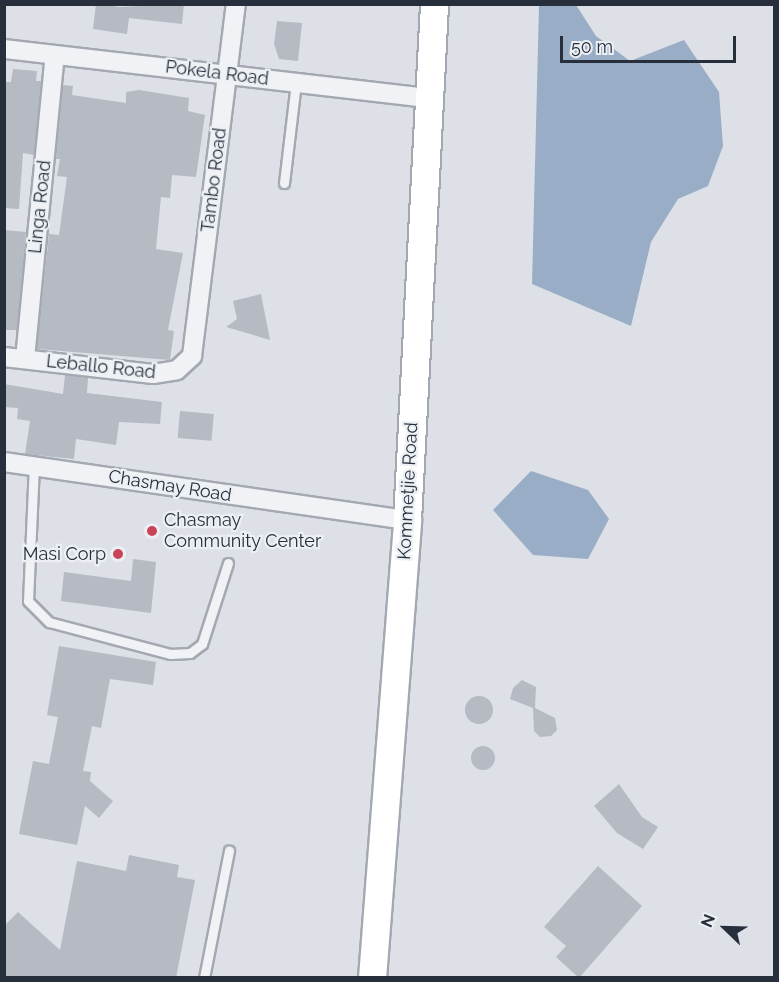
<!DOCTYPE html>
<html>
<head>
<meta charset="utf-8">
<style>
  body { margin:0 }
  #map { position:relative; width:779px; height:982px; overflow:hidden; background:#dde1e7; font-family:Raleway,sans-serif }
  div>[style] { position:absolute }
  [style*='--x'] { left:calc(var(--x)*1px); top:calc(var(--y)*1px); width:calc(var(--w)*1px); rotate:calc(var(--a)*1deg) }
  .water>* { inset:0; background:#99aec6 }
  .building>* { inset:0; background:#b5bac3; transform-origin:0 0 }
  .round { border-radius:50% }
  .roads { filter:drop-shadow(2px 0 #a3a8b1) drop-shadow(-2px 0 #a3a8b1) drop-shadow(0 2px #a3a8b1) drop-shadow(0 -2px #a3a8b1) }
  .service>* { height:9px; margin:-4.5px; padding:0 4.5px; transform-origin:4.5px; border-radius:4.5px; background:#f0f2f5 }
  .minor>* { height:18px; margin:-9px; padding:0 9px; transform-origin:9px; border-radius:9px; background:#f0f2f5 }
  .secondary>* { height:27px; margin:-13.5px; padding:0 13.5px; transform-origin:13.5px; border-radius:13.5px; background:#fff }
  .dots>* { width:16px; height:16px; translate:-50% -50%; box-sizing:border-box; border:3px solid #ecf0f4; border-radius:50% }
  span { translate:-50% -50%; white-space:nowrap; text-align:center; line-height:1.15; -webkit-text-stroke:4.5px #ecf0f4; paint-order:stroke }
  .street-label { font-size:18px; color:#272f3d }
  .poi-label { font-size:18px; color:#272f3d }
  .left { translate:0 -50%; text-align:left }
  .right { translate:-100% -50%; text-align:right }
  .frame { position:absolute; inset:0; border:6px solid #272f3d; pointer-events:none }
  .north { position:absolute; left:695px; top:898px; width:60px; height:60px; -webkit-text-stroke:4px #ecf0f4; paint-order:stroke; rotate:293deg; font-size:16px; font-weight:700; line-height:24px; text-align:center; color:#272f3d }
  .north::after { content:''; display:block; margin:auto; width:21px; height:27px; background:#272f3d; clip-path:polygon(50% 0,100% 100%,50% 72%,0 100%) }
  .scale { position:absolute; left:560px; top:36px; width:176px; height:27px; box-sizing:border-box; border:3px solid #272f3d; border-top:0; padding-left:8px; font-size:18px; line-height:21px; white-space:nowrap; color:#272f3d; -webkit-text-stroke:4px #ecf0f4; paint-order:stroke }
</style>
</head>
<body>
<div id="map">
  <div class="water">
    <div style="clip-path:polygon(539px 5px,576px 5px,596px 36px,630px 61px,684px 40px,719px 92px,723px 146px,708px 186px,678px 199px,651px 242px,631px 326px,532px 284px)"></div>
    <div style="clip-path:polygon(531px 471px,588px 490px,609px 519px,588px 559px,533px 555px,493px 510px)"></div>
  </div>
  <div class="building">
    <div style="clip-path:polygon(96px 4px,120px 7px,184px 4px,182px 24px,129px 18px,127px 34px,93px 29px)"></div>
    <div style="clip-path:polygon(277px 21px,302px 23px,298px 61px,279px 59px,274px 44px)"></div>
    <div style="clip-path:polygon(13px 69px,37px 71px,36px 81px,41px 81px,34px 155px,23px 153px,19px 209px,4px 208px,4px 82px,11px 82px)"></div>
    <div style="clip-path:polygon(63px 85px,73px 86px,72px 95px,126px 103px,126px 92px,139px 90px,189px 98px,188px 111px,205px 115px,196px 177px,172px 175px,170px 198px,161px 197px,156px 249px,183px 253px,168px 330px,174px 331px,170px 360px,37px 349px,49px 234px,59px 235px,67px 177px,57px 176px,60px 159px,56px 159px)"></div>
    <div style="clip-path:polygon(4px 230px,26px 232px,17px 330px,4px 330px)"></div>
    <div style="clip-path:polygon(261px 294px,270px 340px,226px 327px,237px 319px,233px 301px)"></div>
    <div style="clip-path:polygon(65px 375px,88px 378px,87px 393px,162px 402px,160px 424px,119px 422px,116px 445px,76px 439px,74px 459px,25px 454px,30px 421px,17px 419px,18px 408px,4px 407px,4px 384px,63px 394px)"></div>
    <div style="left:180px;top:411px;width:34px;height:27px;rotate:5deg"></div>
    <div style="clip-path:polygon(133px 559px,156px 562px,151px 613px,61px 601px,64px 572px,131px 581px)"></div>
    <div style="clip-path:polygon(59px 646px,156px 662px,153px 685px,110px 679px,101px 728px,92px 726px,83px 771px,91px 772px,90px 781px,113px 801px,99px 818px,85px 806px,77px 845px,19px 834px,33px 761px,49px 764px,58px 717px,47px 715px)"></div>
    <div style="clip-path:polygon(522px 680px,536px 687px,535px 708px,555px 718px,557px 730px,551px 736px,540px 737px,534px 731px,533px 708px,510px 699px,513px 688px)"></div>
    <div class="round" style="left:465px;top:696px;width:28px;height:28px"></div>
    <div class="round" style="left:471px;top:746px;width:24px;height:24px"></div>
    <div style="clip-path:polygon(619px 784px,642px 817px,658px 827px,643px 849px,617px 833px,594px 806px)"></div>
    <div style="clip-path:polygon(129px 855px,179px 865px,177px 877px,195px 880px,176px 978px,4px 978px,4px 926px,18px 912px,60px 950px,77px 861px,126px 871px)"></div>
    <div style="clip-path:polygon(598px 866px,642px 906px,579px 978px,556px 957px,566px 946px,544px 927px)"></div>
  </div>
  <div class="roads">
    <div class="service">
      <div style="--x:284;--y:183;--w:102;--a:-83.2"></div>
      <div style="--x:34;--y:464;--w:137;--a:92.5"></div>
      <div style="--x:28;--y:601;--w:30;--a:45"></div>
      <div style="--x:49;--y:622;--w:125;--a:14.8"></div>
      <div style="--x:170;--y:654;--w:20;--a:-3"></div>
      <div style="--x:190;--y:653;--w:15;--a:-37"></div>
      <div style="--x:202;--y:644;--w:85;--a:-72.2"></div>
      <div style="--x:204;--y:978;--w:130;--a:-78.9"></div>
    </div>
    <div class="minor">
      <div style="--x:4;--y:49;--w:428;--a:6.6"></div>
      <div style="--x:4;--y:357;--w:150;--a:6.5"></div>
      <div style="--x:153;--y:374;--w:24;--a:-9"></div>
      <div style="--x:177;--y:370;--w:21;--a:-43"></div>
      <div style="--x:192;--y:356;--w:355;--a:-82.9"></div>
      <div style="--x:25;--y:359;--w:305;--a:-84.4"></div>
      <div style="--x:4;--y:462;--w:407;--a:8.2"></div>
    </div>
    <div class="secondary">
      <div style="--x:372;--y:978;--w:459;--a:-85.6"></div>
      <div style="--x:407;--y:520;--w:517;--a:-87"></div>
    </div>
  </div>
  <div class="dots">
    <div style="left:152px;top:531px;background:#c94457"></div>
    <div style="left:118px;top:554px;background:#c94457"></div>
  </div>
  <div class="street-label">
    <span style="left:217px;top:73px;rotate:7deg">Pokela Road</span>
    <span style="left:214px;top:180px;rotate:-83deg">Tambo Road</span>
    <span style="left:40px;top:207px;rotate:-84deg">Linga Road</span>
    <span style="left:101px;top:367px;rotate:6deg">Leballo Road</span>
    <span style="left:170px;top:486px;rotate:9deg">Chasmay Road</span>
    <span style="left:408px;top:491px;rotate:-87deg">Kommetjie Road</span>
  </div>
  <div class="poi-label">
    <span class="left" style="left:164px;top:531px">Chasmay<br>Community Center</span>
    <span class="right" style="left:106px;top:554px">Masi Corp</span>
  </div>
  <div class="frame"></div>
  <div class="north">N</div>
  <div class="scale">50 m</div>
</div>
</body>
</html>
